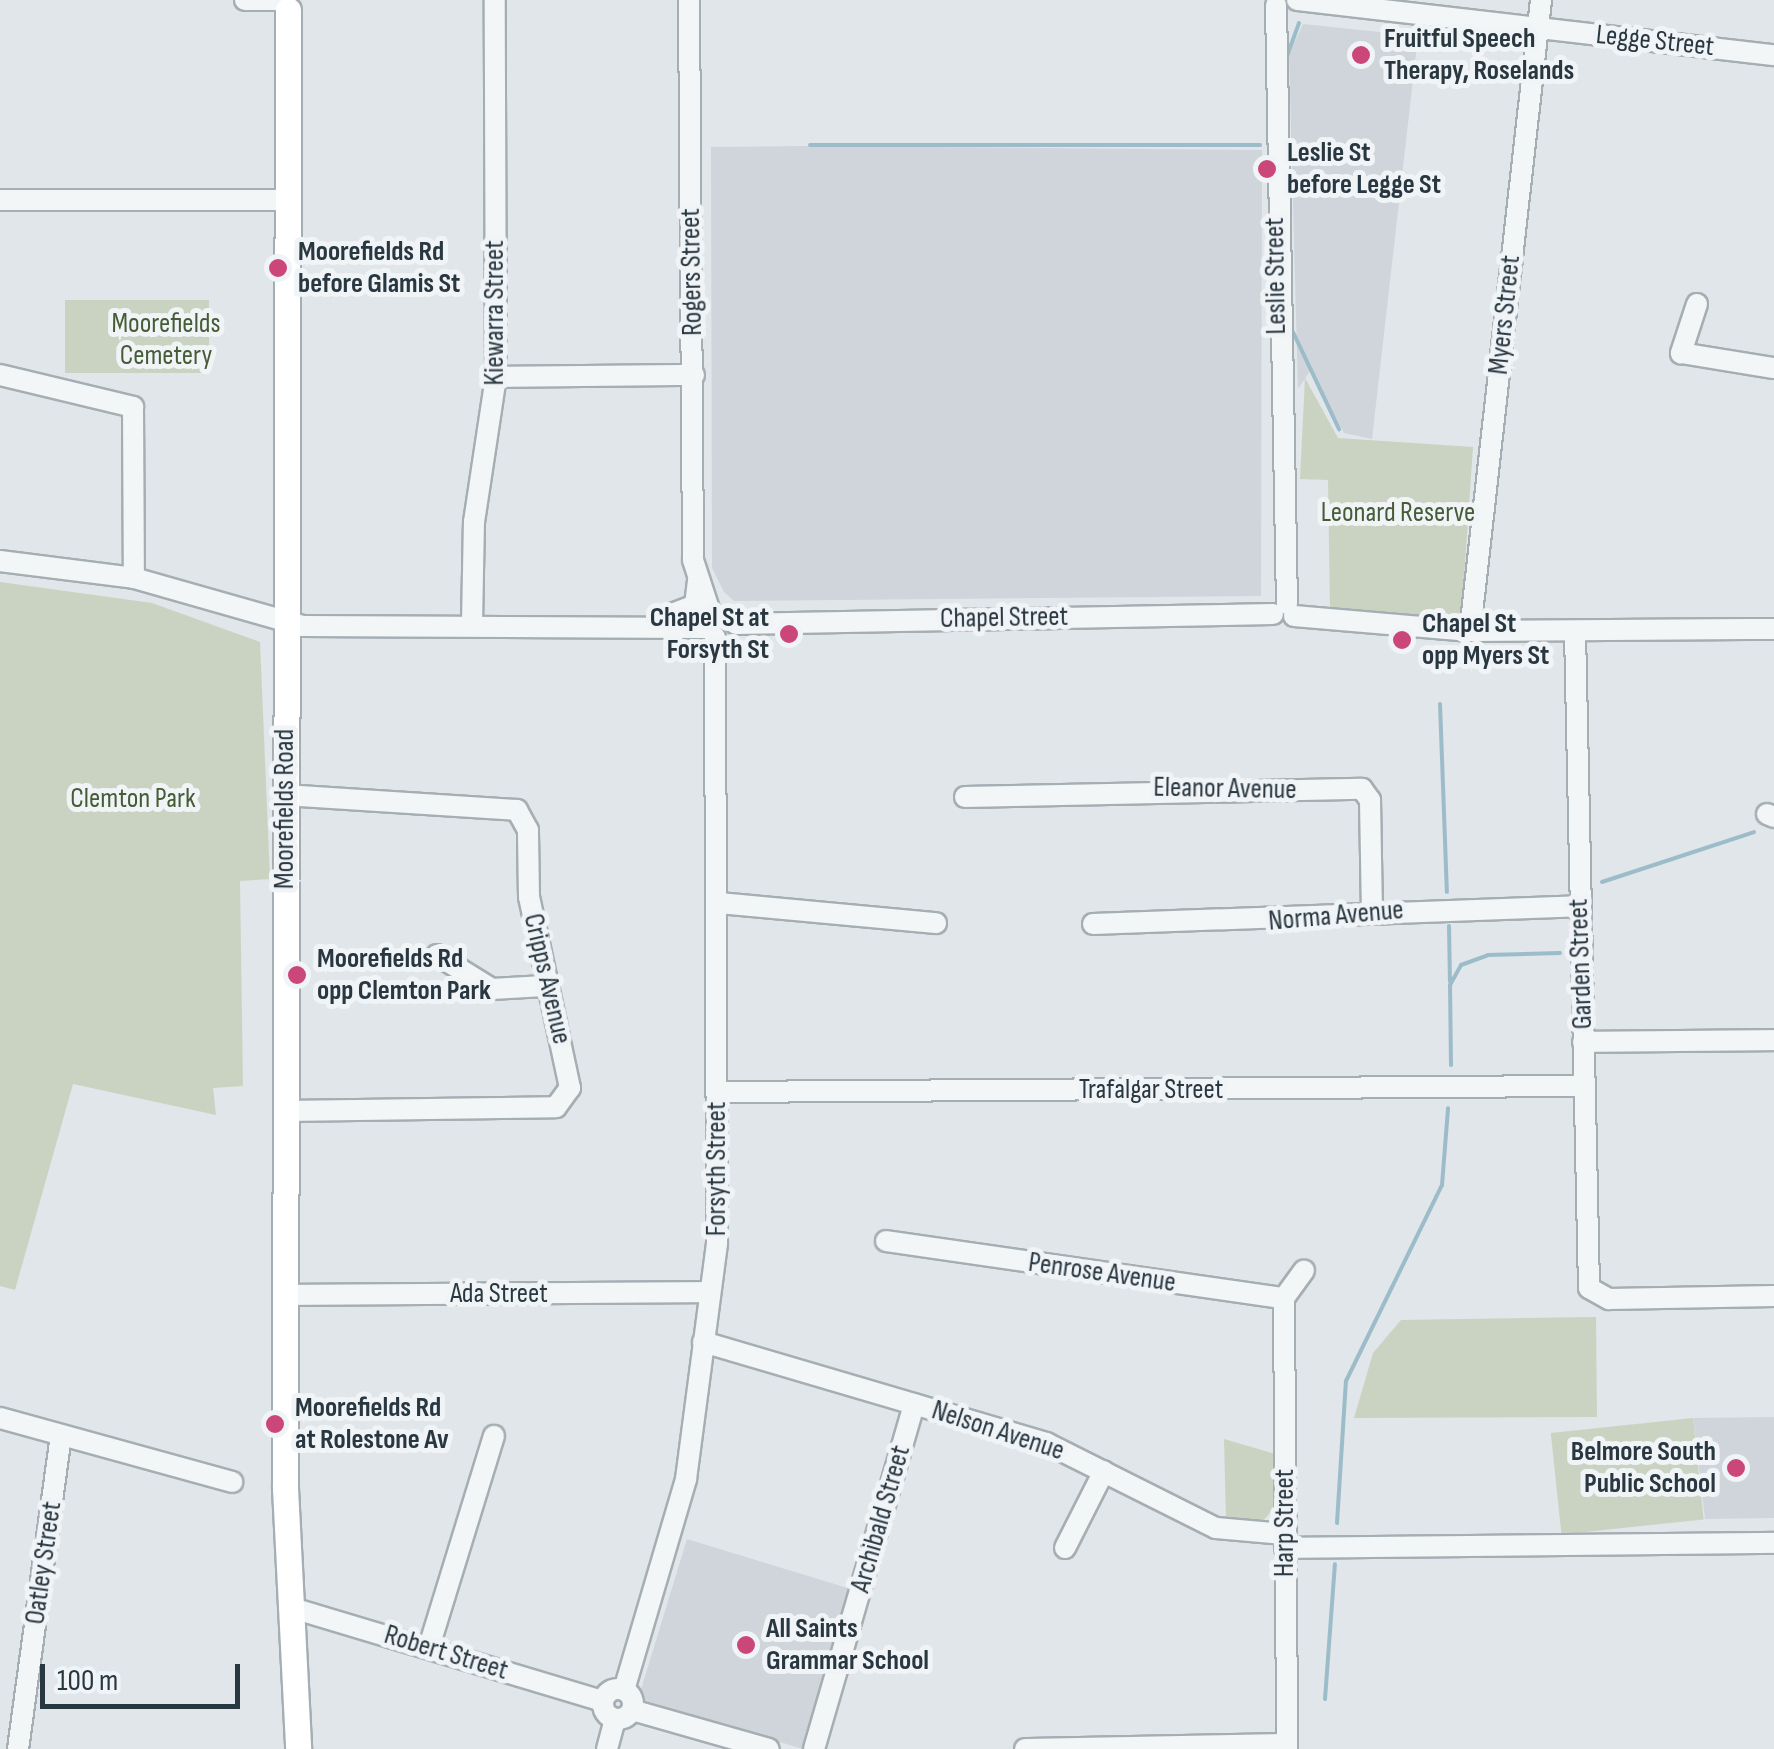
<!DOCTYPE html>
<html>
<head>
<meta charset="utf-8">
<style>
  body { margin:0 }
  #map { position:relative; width:1774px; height:1749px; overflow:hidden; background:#e0e6e9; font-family:"Sofia Sans Condensed",sans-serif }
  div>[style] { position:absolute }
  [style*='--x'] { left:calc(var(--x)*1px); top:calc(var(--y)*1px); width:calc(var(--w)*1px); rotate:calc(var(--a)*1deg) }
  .built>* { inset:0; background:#cfd5db; transform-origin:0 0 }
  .green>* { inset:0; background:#cad3c2; transform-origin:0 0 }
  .stream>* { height:4px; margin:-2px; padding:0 2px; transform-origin:2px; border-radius:2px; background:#9cbcc9 }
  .roads { filter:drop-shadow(2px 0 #a5aeb3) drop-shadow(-2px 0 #a5aeb3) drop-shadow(0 2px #a5aeb3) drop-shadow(0 -2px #a5aeb3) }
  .minor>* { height:20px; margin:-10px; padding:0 10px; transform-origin:10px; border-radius:10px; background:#f3f6f7 }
  .minor>.ring { margin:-10px; padding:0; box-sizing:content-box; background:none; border:20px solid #f3f6f7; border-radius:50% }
  .major>* { height:25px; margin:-12.5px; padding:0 12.5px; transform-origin:12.5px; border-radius:12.5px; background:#fff }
  .dots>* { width:28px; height:28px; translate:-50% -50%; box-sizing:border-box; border:5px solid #f0f4f7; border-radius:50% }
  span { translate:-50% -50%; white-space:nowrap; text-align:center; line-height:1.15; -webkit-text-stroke:10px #f0f4f7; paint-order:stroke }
  .poi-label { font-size:28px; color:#293740; font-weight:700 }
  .left { translate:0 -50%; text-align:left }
  .right { translate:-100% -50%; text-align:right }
  .street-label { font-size:28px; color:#293740 }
  .park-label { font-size:28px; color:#465c37 }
  .scale { position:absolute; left:40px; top:1664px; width:200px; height:45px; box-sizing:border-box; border:5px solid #293740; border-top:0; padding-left:12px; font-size:30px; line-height:35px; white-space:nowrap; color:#293740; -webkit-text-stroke:8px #f0f4f7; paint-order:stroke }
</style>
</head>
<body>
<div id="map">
  <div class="built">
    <div style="clip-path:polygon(1303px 24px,1418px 36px,1372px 439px,1344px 433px,1310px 371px,1298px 389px,1289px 54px)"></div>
    <div style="clip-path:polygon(807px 146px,1262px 150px,1261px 596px,734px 601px,724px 592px,712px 568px,711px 147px)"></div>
    <div style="clip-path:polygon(1774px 1417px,1774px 1518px,1705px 1519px,1693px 1418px)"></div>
    <div style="left:687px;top:1539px;width:174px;height:167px;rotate:17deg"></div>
  </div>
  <div class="green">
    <div style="left:65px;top:300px;width:144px;height:73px"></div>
    <div style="clip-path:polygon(1305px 378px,1338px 438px,1473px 447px,1461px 623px,1330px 609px,1328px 480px,1300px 479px)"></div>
    <div style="clip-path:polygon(0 582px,152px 603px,260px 642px,270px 879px,240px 881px,243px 1086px,213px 1088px,216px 1115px,73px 1084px,15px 1290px,0 1286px)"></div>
    <div style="clip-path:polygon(1596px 1317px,1597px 1417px,1354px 1418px,1373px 1353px,1401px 1320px)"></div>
    <div style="left:1693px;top:1418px;width:102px;height:143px;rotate:84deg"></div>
    <div style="clip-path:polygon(1224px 1439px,1275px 1454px,1275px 1507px,1257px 1528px,1226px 1519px)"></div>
  </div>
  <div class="stream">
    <div style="--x:1287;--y:56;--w:35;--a:-70"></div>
    <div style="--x:810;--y:145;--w:450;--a:0"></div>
    <div style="--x:1292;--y:330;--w:110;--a:64.6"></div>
    <div style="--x:1440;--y:704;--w:188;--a:87.9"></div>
    <div style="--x:1602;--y:882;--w:160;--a:-18.2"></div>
    <div style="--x:1449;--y:926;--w:55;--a:89"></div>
    <div style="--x:1451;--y:1065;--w:80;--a:-90.7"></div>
    <div style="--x:1450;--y:985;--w:23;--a:-61"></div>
    <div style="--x:1461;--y:965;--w:29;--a:-20"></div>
    <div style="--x:1488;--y:955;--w:72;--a:-1.6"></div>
    <div style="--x:1337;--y:1523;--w:142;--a:-86.4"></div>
    <div style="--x:1346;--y:1381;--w:218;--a:-63.9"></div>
    <div style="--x:1442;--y:1185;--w:77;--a:-85.5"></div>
    <div style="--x:1325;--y:1699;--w:135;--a:-85.8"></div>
  </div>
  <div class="roads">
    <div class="minor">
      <div style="--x:245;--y:0;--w:32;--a:0"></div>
      <div style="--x:689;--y:0;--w:560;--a:89.59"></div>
      <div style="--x:693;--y:560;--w:55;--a:71.9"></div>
      <div style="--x:1297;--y:0;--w:480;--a:6.6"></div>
      <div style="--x:1276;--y:5;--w:599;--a:88.95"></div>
      <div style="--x:0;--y:200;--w:290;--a:0"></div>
      <div style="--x:1697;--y:304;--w:52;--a:108.1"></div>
      <div style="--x:1681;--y:353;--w:94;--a:9.2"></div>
      <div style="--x:0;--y:375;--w:137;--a:13.5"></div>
      <div style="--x:133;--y:407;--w:171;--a:89.7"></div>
      <div style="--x:496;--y:377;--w:198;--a:-0.6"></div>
      <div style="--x:0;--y:561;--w:135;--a:7.2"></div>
      <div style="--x:134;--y:578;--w:175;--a:15.9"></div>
      <div style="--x:302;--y:626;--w:404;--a:0.3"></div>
      <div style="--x:669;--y:615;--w:28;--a:-21"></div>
      <div style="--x:695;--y:605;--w:25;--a:-83"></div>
      <div style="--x:1294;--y:616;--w:177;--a:4.9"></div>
      <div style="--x:1470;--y:631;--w:304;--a:-0.4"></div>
      <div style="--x:472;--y:624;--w:102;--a:-88.9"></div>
      <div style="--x:474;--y:522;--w:147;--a:-81.4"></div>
      <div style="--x:496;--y:377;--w:377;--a:-90.2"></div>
      <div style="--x:736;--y:624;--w:537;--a:-1.07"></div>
      <div style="--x:1470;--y:631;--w:635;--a:-83.58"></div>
      <div style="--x:1575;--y:631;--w:657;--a:88.78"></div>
      <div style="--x:1589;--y:1288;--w:23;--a:29"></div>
      <div style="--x:1609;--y:1299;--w:165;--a:-1"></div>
      <div style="--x:965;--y:797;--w:397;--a:-1.2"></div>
      <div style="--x:1362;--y:789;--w:14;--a:54"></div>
      <div style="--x:1370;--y:800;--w:110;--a:89"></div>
      <div style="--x:1767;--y:814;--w:8;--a:23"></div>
      <div style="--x:719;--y:903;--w:218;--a:5.3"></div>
      <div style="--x:1093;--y:924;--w:486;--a:-2.1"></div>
      <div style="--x:437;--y:955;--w:65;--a:31.7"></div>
      <div style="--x:492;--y:989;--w:52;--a:-3.3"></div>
      <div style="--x:1583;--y:1042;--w:191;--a:-0.6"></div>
      <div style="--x:717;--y:1092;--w:867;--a:-0.4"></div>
      <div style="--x:285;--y:1111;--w:271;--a:-0.8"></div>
      <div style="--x:556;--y:1107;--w:24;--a:-54"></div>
      <div style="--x:570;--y:1088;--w:195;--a:-102.1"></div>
      <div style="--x:529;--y:897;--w:67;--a:-90.9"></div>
      <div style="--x:528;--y:830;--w:23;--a:-119"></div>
      <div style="--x:517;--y:810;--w:231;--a:-176.3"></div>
      <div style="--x:886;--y:1241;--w:402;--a:8.2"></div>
      <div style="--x:287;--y:1295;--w:423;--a:-0.4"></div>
      <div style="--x:1284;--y:1298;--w:451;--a:89.6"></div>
      <div style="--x:1284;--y:1298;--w:34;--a:-54"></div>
      <div style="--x:703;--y:1342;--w:358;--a:16.4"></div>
      <div style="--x:1046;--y:1443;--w:190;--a:26.6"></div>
      <div style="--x:1216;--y:1528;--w:68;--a:5"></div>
      <div style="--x:0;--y:1418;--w:241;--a:15.4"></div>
      <div style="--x:1065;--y:1548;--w:86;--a:-63.1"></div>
      <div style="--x:1285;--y:1548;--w:489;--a:-0.6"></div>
      <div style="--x:289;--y:1607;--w:328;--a:16.7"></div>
      <div style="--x:429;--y:1647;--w:221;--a:-72.9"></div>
      <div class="ring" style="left:603px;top:1689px;width:10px;height:10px"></div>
      <div style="--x:624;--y:1690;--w:220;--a:-73.6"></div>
      <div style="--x:686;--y:1479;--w:237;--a:-82.5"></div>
      <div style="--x:717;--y:1244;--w:607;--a:-90.19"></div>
      <div style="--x:632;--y:1710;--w:142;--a:15.9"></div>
      <div style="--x:18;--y:1749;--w:316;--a:-82.2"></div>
      <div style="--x:607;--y:1749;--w:31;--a:-75"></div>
      <div style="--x:814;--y:1749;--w:359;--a:-73.8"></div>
      <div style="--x:1025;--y:1749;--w:262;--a:-1.1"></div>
    </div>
    <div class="major">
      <div style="--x:288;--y:10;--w:1478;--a:90.12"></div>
      <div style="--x:285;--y:1488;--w:261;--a:87.1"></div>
    </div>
  </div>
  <div class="dots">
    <div style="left:1361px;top:55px;background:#cc4779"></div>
    <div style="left:1267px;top:169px;background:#cc4779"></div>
    <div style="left:278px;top:268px;background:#cc4779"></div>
    <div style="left:789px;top:634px;background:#cc4779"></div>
    <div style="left:1402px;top:640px;background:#cc4779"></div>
    <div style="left:297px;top:975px;background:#cc4779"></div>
    <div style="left:275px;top:1424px;background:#cc4779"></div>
    <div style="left:1736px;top:1468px;background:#cc4779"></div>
    <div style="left:746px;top:1645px;background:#cc4779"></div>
  </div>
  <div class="poi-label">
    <span class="left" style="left:1384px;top:55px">Fruitful Speech<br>Therapy, Roselands</span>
    <span class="left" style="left:1287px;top:169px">Leslie St<br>before Legge St</span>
    <span class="left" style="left:298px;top:268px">Moorefields Rd<br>before Glamis St</span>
    <span class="right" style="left:769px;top:634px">Chapel St at<br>Forsyth St</span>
    <span class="left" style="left:1422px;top:640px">Chapel St<br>opp Myers St</span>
    <span class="left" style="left:317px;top:975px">Moorefields Rd<br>opp Clemton Park</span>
    <span class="left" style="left:295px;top:1424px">Moorefields Rd<br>at Rolestone Av</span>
    <span class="right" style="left:1716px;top:1468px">Belmore South<br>Public School</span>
    <span class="left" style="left:766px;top:1645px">All Saints<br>Grammar School</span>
  </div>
  <div class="street-label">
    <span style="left:1655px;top:41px;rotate:6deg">Legge Street</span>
    <span style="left:692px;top:272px;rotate:-91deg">Rogers Street</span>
    <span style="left:1276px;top:276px;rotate:-91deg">Leslie Street</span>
    <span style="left:495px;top:313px;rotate:-90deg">Kiewarra Street</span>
    <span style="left:1505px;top:315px;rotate:-84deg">Myers Street</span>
    <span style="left:1004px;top:618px;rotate:-1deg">Chapel Street</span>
    <span style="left:1225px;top:789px;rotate:1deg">Eleanor Avenue</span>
    <span style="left:285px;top:809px;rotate:-90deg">Moorefields Road</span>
    <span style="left:1336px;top:916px;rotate:-5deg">Norma Avenue</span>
    <span style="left:1581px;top:964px;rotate:-92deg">Garden Street</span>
    <span style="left:547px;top:979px;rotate:77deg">Cripps Avenue</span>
    <span style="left:1151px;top:1090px">Trafalgar Street</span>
    <span style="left:717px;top:1169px;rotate:-90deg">Forsyth Street</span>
    <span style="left:1102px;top:1273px;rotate:8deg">Penrose Avenue</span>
    <span style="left:499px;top:1294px">Ada Street</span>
    <span style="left:998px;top:1431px;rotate:18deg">Nelson Avenue</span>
    <span style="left:881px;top:1519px;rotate:-74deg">Archibald Street</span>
    <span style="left:1285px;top:1523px;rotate:-90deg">Harp Street</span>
    <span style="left:44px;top:1563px;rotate:-82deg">Oatley Street</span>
    <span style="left:446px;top:1653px;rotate:17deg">Robert Street</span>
  </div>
  <div class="park-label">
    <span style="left:166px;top:340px">Moorefields<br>Cemetery</span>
    <span style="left:1398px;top:513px">Leonard Reserve</span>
    <span style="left:133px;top:799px">Clemton Park</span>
  </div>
  <div class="scale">100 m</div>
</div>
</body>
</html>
